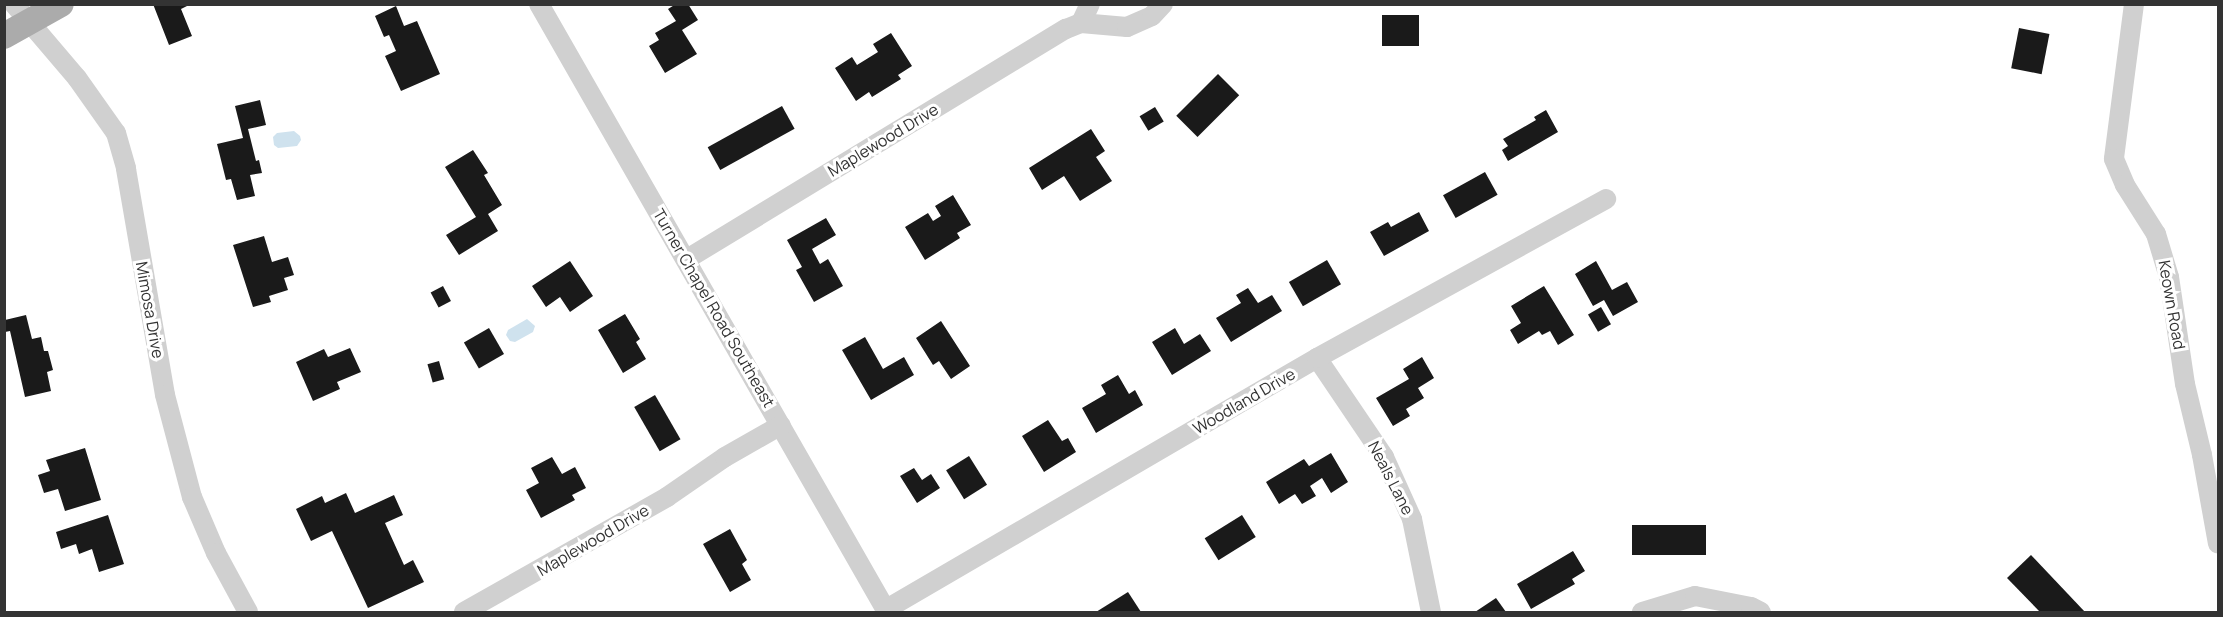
<!DOCTYPE html>
<html>
<head>
<meta charset="utf-8">
<style>
  body { margin:0 }
  #map { position:relative; width:2223px; height:617px; overflow:hidden; background:#fff; font-family:Manrope,sans-serif }
  div>[style] { position:absolute }
  [style*='--x'] { left:calc(var(--x)*1px); top:calc(var(--y)*1px); width:calc(var(--w)*1px); rotate:calc(var(--a)*1deg) }
  .water>* { inset:0; background:#cfe2ee }
  .building>* { inset:0; background:#1a1a1a; transform-origin:0 0 }
  .minor>* { height:20px; margin:-10px; padding:0 10px; transform-origin:10px; border-radius:10px; background:#d0d0d0 }
  .major>* { height:26px; margin:-13px; padding:0 13px; transform-origin:13px; border-radius:13px; background:#ababab }
  span { translate:-50% -50%; white-space:nowrap; text-align:center; line-height:1.15; -webkit-text-stroke:6px #fff; paint-order:stroke }
  .street-label { font-size:16px; color:#333 }
  .frame { position:absolute; inset:0; border:6px solid #333; pointer-events:none }
</style>
</head>
<body>
<div id="map">
  <div class="water">
    <div style="clip-path:polygon(294px 131px,300px 136px,301px 140px,297px 146px,278px 148px,274px 145px,273px 137px,277px 133px)"></div>
    <div style="clip-path:polygon(527px 319px,535px 326px,533px 332px,515px 342px,510px 341px,506px 335px,508px 330px)"></div>
  </div>
  <div class="building">
    <div style="clip-path:polygon(153px 4px,191px 4px,181px 9px,192px 36px,169px 45px)"></div>
    <div style="clip-path:polygon(676px 4px,688px 4px,698px 20px,682px 30px,697px 54px,665px 73px,649px 46px,659px 40px,655px 33px,676px 21px,668px 9px)"></div>
    <div style="clip-path:polygon(396px 6px,404px 26px,417px 21px,440px 74px,401px 91px,385px 56px,396px 51px,389px 35px,384px 37px,375px 16px)"></div>
    <div style="left:1382px;top:15px;width:37px;height:31px"></div>
    <div style="left:2019px;top:28px;width:31px;height:41px;rotate:11deg"></div>
    <div style="clip-path:polygon(891px 33px,912px 66px,898px 75px,901px 79px,872px 97px,869px 92px,856px 101px,835px 68px,852px 57px,857px 65px,878px 52px,873px 44px)"></div>
    <div style="left:1218px;top:74px;width:30px;height:59px;rotate:45deg"></div>
    <div style="clip-path:polygon(260px 100px,266px 125px,248px 129px,256px 161px,259px 160px,262px 173px,250px 175px,255px 196px,237px 200px,231px 179px,226px 180px,217px 144px,243px 138px,235px 106px)"></div>
    <div style="left:782px;top:106px;width:26px;height:85px;rotate:61deg"></div>
    <div style="left:1155px;top:107px;width:17px;height:18px;rotate:59deg"></div>
    <div style="clip-path:polygon(1546px 110px,1558px 132px,1508px 161px,1502px 150px,1508px 146px,1503px 139px,1536px 120px,1534px 117px)"></div>
    <div style="clip-path:polygon(1091px 129px,1105px 151px,1096px 157px,1112px 181px,1080px 201px,1064px 176px,1042px 190px,1029px 168px)"></div>
    <div style="clip-path:polygon(473px 150px,488px 173px,484px 175px,502px 205px,488px 214px,498px 231px,459px 255px,446px 235px,476px 217px,445px 167px)"></div>
    <div style="left:1485px;top:172px;width:26px;height:48px;rotate:61deg"></div>
    <div style="clip-path:polygon(953px 195px,971px 225px,957px 233px,960px 238px,925px 260px,905px 227px,928px 213px,933px 221px,941px 216px,935px 206px)"></div>
    <div style="clip-path:polygon(1419px 212px,1429px 231px,1384px 256px,1370px 232px,1388px 222px,1391px 227px)"></div>
    <div style="clip-path:polygon(826px 218px,836px 235px,812px 249px,820px 264px,828px 259px,843px 286px,814px 302px,796px 270px,802px 267px,787px 240px)"></div>
    <div style="clip-path:polygon(264px 236px,272px 262px,288px 257px,294px 275px,284px 278px,288px 290px,269px 296px,271px 302px,253px 307px,233px 245px)"></div>
    <div style="left:1327px;top:260px;width:28px;height:44px;rotate:60deg"></div>
    <div style="clip-path:polygon(570px 261px,593px 296px,570px 312px,560px 297px,546px 307px,532px 286px)"></div>
    <div style="clip-path:polygon(1596px 261px,1612px 290px,1627px 282px,1638px 302px,1613px 316px,1604px 300px,1593px 306px,1575px 274px)"></div>
    <div style="left:443px;top:286px;width:17px;height:14px;rotate:62deg"></div>
    <div style="clip-path:polygon(1544px 286px,1574px 335px,1558px 345px,1550px 331px,1542px 335px,1539px 331px,1518px 344px,1510px 330px,1521px 323px,1511px 306px)"></div>
    <div style="clip-path:polygon(1248px 288px,1258px 303px,1272px 295px,1282px 311px,1231px 342px,1216px 318px,1241px 303px,1236px 295px)"></div>
    <div style="left:1601px;top:307px;width:20px;height:15px;rotate:60deg"></div>
    <div style="clip-path:polygon(625px 314px,640px 339px,636px 342px,646px 359px,623px 373px,598px 330px)"></div>
    <div style="clip-path:polygon(26px 315px,32px 339px,41px 337px,44px 351px,48px 351px,53px 370px,47px 372px,51px 391px,25px 397px,10px 331px,5px 332px,5px 320px)"></div>
    <div style="clip-path:polygon(941px 321px,970px 366px,951px 379px,939px 361px,933px 365px,916px 338px)"></div>
    <div style="left:489px;top:328px;width:30px;height:29px;rotate:60deg"></div>
    <div style="clip-path:polygon(1175px 328px,1184px 344px,1200px 334px,1211px 351px,1172px 375px,1152px 342px)"></div>
    <div style="clip-path:polygon(865px 337px,883px 369px,904px 357px,914px 375px,871px 400px,842px 350px)"></div>
    <div style="clip-path:polygon(350px 348px,361px 372px,337px 382px,340px 389px,313px 401px,296px 362px,324px 349px,328px 357px)"></div>
    <div style="clip-path:polygon(1422px 357px,1434px 378px,1418px 388px,1424px 398px,1406px 409px,1410px 416px,1393px 426px,1376px 398px,1409px 379px,1403px 369px)"></div>
    <div style="left:439px;top:361px;width:19px;height:12px;rotate:74deg"></div>
    <div style="clip-path:polygon(1118px 375px,1129px 394px,1135px 390px,1143px 405px,1096px 433px,1082px 408px,1106px 394px,1101px 385px)"></div>
    <div style="left:655px;top:395px;width:51px;height:24px;rotate:60deg"></div>
    <div style="clip-path:polygon(1048px 420px,1062px 441px,1068px 438px,1076px 452px,1044px 472px,1022px 436px)"></div>
    <div style="clip-path:polygon(85px 448px,101px 500px,65px 511px,58px 489px,44px 493px,38px 475px,50px 471px,46px 460px)"></div>
    <div style="clip-path:polygon(1331px 453px,1348px 482px,1331px 493px,1322px 478px,1310px 486px,1316px 496px,1302px 504px,1295px 494px,1279px 504px,1266px 482px,1304px 459px,1309px 466px)"></div>
    <div style="left:969px;top:456px;width:34px;height:27px;rotate:58deg"></div>
    <div style="clip-path:polygon(552px 457px,562px 474px,575px 467px,586px 488px,572px 495px,575px 500px,541px 518px,526px 490px,539px 483px,531px 468px)"></div>
    <div style="clip-path:polygon(914px 468px,922px 480px,931px 474px,940px 488px,917px 503px,900px 476px)"></div>
    <div style="clip-path:polygon(346px 493px,355px 513px,394px 495px,403px 515px,385px 523px,404px 565px,413px 560px,424px 582px,368px 608px,332px 531px,311px 541px,296px 509px,322px 496px,325px 503px)"></div>
    <div style="clip-path:polygon(108px 515px,124px 564px,99px 572px,92px 549px,79px 554px,76px 544px,61px 549px,56px 532px)"></div>
    <div style="left:1242px;top:515px;width:26px;height:44px;rotate:58deg"></div>
    <div style="left:1706px;top:525px;width:30px;height:74px;rotate:90deg"></div>
    <div style="clip-path:polygon(730px 529px,747px 560px,742px 564px,751px 580px,730px 592px,703px 544px)"></div>
    <div style="clip-path:polygon(1573px 551px,1585px 571px,1572px 579px,1575px 584px,1531px 609px,1517px 584px)"></div>
    <div style="clip-path:polygon(2031px 555px,2085px 612px,2040px 612px,2007px 578px)"></div>
    <div style="clip-path:polygon(1128px 592px,1141px 612px,1096px 612px)"></div>
    <div style="clip-path:polygon(1496px 598px,1506px 612px,1475px 612px)"></div>
  </div>
  <div class="minor">
    <div style="--x:14;--y:4;--w:97;--a:49.6"></div>
    <div style="--x:77;--y:78;--w:67;--a:54.7"></div>
    <div style="--x:116;--y:133;--w:37;--a:74"></div>
    <div style="--x:126;--y:169;--w:229;--a:80.2"></div>
    <div style="--x:165;--y:395;--w:106;--a:75.2"></div>
    <div style="--x:192;--y:497;--w:61;--a:66.8"></div>
    <div style="--x:216;--y:553;--w:67;--a:61.5"></div>
    <div style="--x:539;--y:4;--w:701;--a:60.21"></div>
    <div style="--x:2134;--y:4;--w:156;--a:97.4"></div>
    <div style="--x:2114;--y:159;--w:28;--a:67"></div>
    <div style="--x:2125;--y:185;--w:58;--a:57.7"></div>
    <div style="--x:2156;--y:234;--w:45;--a:73.2"></div>
    <div style="--x:2169;--y:277;--w:108;--a:81.5"></div>
    <div style="--x:2185;--y:384;--w:73;--a:76.5"></div>
    <div style="--x:2202;--y:455;--w:90;--a:79.8"></div>
    <div style="--x:1081;--y:23;--w:21;--a:-65"></div>
    <div style="--x:687;--y:259;--w:443;--a:-31.3"></div>
    <div style="--x:1066;--y:29;--w:16;--a:-22"></div>
    <div style="--x:1081;--y:23;--w:46;--a:5"></div>
    <div style="--x:1127;--y:27;--w:27;--a:-24"></div>
    <div style="--x:1152;--y:16;--w:16;--a:-47"></div>
    <div style="--x:1317;--y:358;--w:120;--a:55.9"></div>
    <div style="--x:1384;--y:457;--w:68;--a:65.7"></div>
    <div style="--x:1412;--y:519;--w:95;--a:78.5"></div>
    <div style="--x:885;--y:610;--w:500;--a:-30.26"></div>
    <div style="--x:1317;--y:358;--w:330;--a:-28.8"></div>
    <div style="--x:464;--y:612;--w:233;--a:-29.5"></div>
    <div style="--x:667;--y:497;--w:70;--a:-34.6"></div>
    <div style="--x:725;--y:457;--w:64;--a:-29.7"></div>
    <div style="--x:1642;--y:612;--w:55;--a:-16.8"></div>
    <div style="--x:1695;--y:596;--w:57;--a:11.1"></div>
    <div style="--x:1751;--y:607;--w:11;--a:27"></div>
  </div>
  <div class="major">
    <div style="--x:4;--y:36;--w:65;--a:-29.3"></div>
  </div>
  <div class="street-label">
    <span style="left:883px;top:140px;rotate:-31deg">Maplewood Drive</span>
    <span style="left:2172px;top:305px;rotate:80deg">Keown Road</span>
    <span style="left:714px;top:308px;rotate:60deg">Turner Chapel Road Southeast</span>
    <span style="left:150px;top:310px;rotate:80deg">Mimosa Drive</span>
    <span style="left:1244px;top:401px;rotate:-30deg">Woodland Drive</span>
    <span style="left:1391px;top:478px;rotate:63deg">Neals Lane</span>
    <span style="left:593px;top:540px;rotate:-30deg">Maplewood Drive</span>
  </div>
  <div class="frame"></div>
</div>
</body>
</html>
